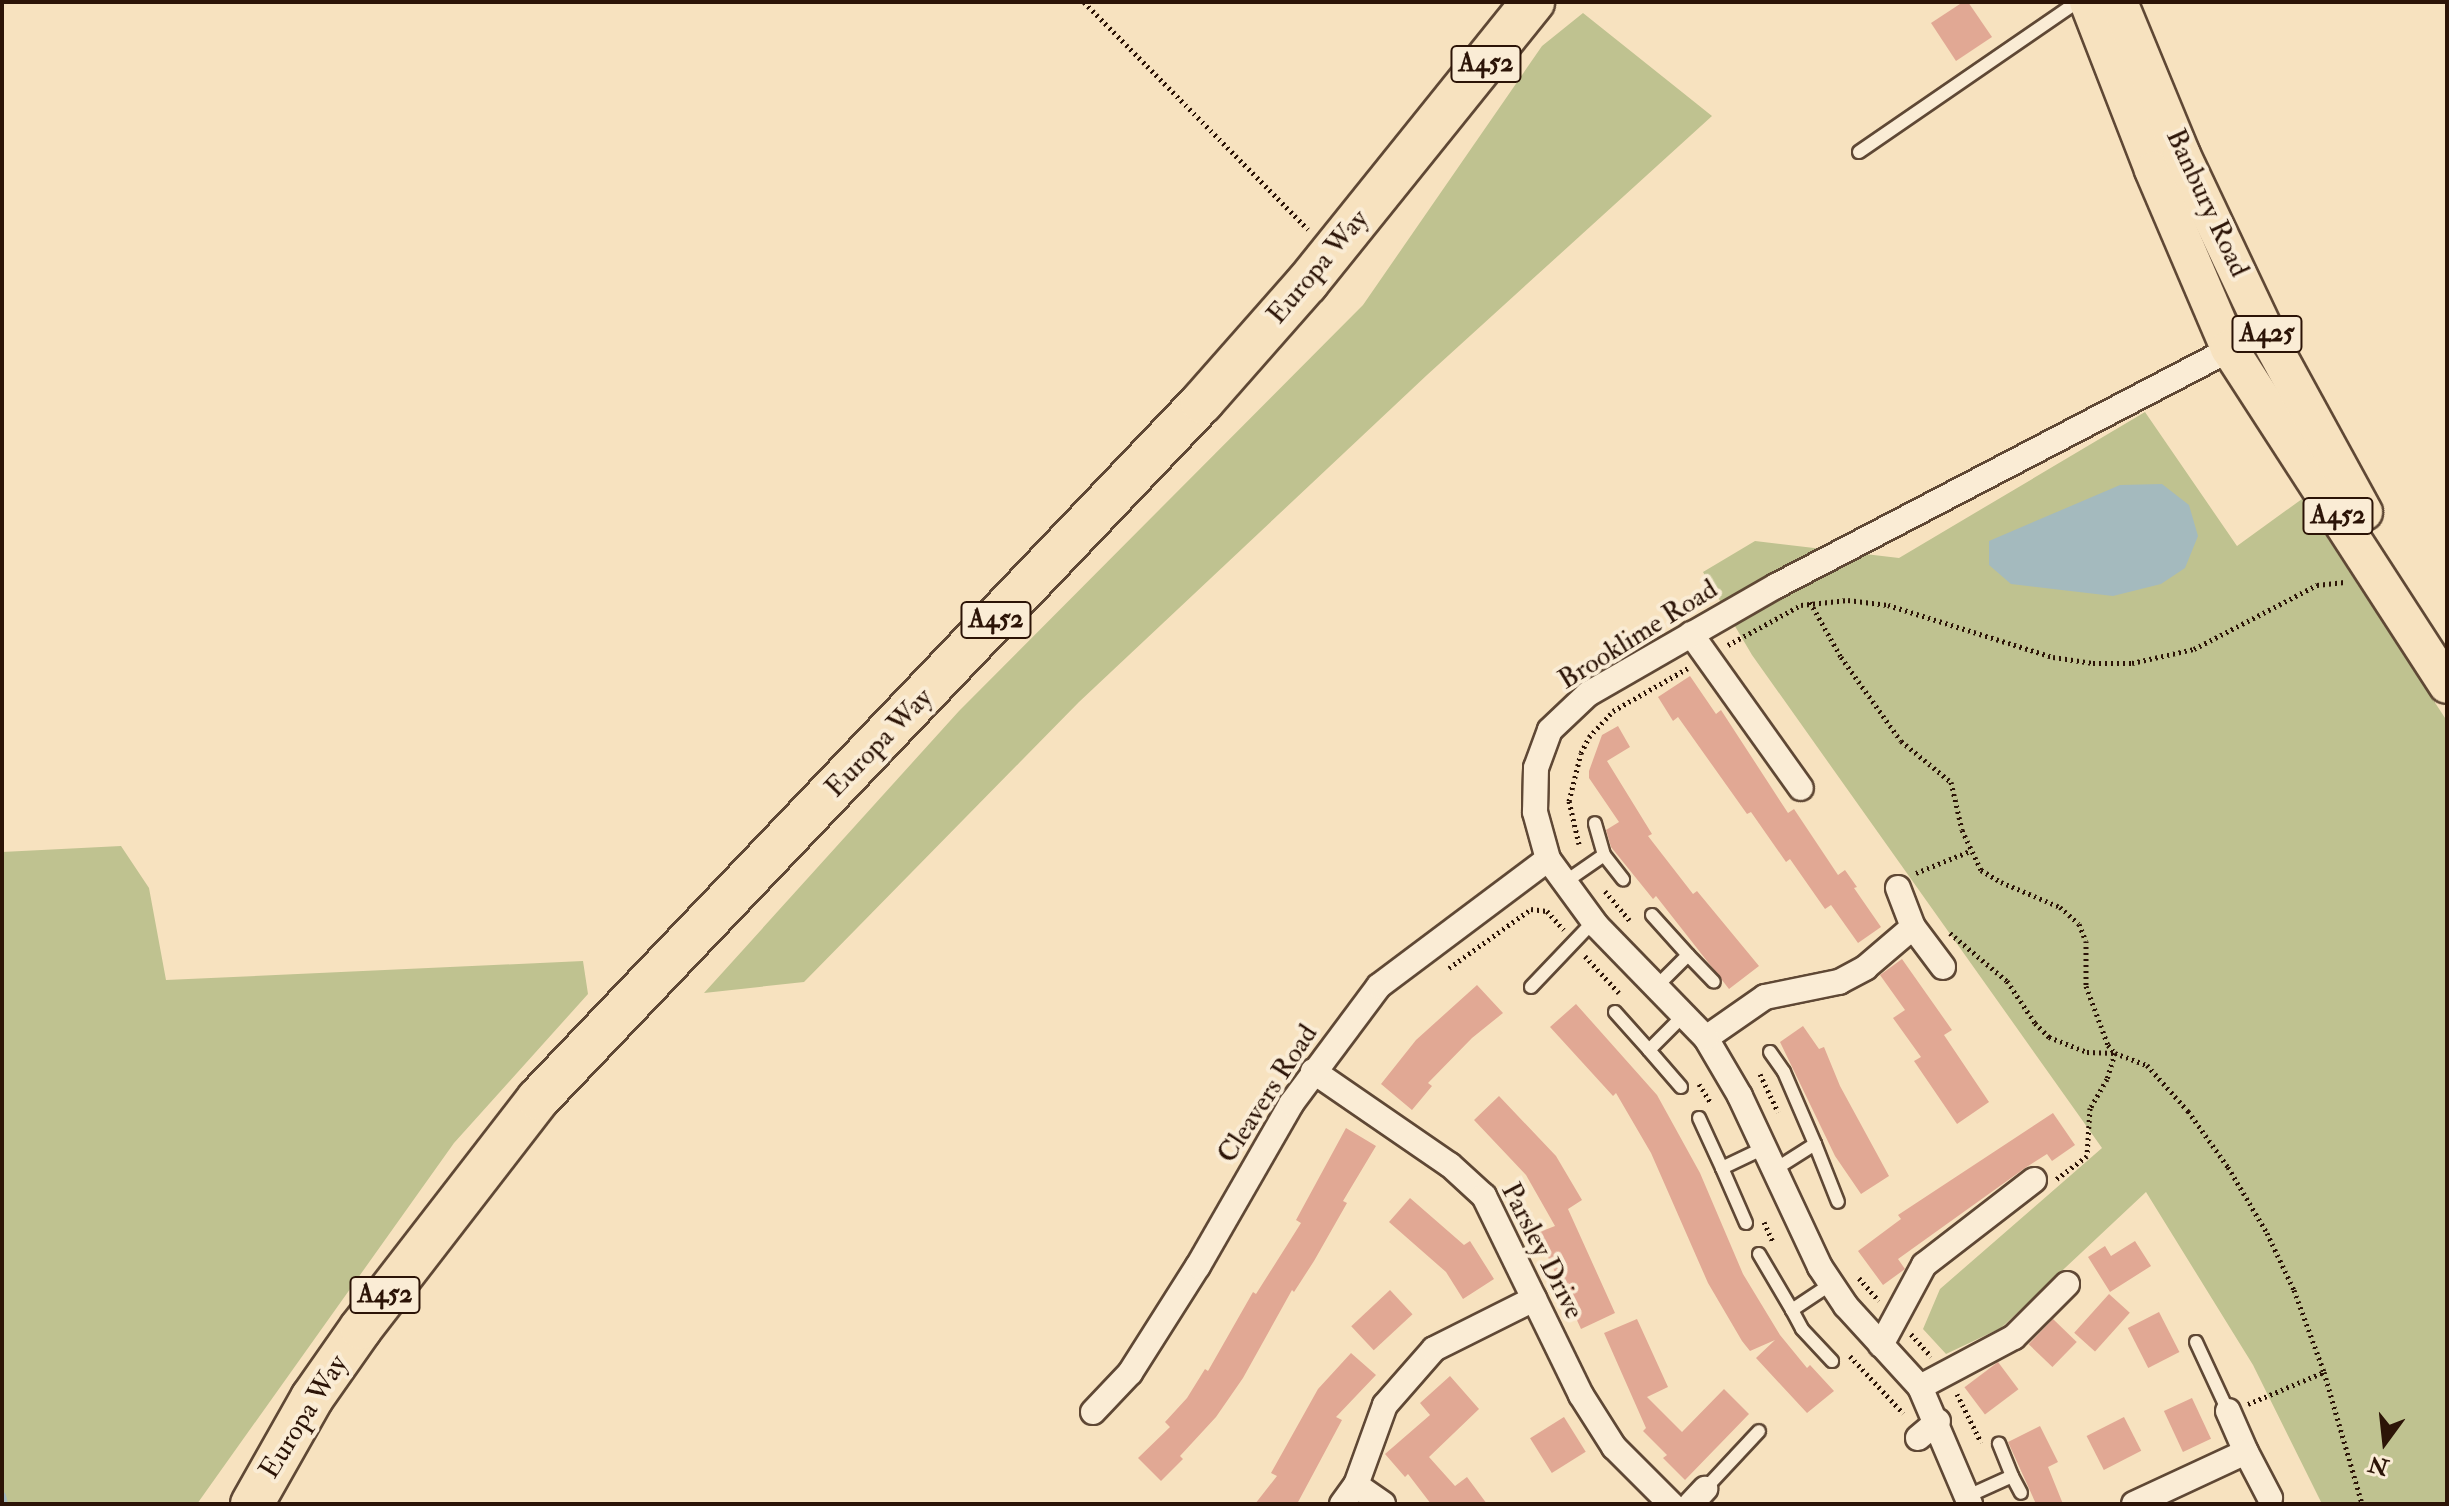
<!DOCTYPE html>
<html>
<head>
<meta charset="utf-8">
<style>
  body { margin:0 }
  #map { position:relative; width:2449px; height:1506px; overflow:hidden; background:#f7e2bf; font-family:"IM FELL Double Pica",serif }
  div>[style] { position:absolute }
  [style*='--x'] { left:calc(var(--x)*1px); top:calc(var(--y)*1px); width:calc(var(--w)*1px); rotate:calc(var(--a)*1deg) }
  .green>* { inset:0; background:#bfc290 }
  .water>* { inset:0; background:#a4babe }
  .stream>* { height:8px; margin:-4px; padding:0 4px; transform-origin:4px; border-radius:4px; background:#a4babe }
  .building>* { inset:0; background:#e1a894; transform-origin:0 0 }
  .path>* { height:5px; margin-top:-2.5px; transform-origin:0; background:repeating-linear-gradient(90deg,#2c1407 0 2px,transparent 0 6px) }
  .roads { filter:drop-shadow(2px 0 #5f4835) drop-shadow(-2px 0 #5f4835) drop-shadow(0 2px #5f4835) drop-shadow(0 -2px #5f4835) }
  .lane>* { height:12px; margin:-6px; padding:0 6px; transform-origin:6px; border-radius:6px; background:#faecd5 }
  .street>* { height:24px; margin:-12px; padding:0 12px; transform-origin:12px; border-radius:12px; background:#faecd5 }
  .primary>* { height:36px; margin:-18px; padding:0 18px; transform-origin:18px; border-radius:18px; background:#f7e2bf }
  .highway>* { height:42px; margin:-21px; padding:0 21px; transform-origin:21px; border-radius:21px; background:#f7e2bf }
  span { translate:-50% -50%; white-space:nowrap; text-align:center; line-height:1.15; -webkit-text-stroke:8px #faecd5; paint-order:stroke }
  .shield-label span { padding:2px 6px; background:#faecd5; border:2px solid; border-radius:6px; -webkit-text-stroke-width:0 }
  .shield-label { font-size:26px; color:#2c1407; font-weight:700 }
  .street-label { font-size:28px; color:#2c1407 }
  .frame { position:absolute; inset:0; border:4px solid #2c1407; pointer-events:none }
  .north { position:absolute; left:2345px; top:1402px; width:80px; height:80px; -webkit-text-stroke:6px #faecd5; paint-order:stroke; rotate:195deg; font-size:22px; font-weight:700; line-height:32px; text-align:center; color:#2c1407 }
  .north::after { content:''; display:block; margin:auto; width:28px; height:36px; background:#2c1407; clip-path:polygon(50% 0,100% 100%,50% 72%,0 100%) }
</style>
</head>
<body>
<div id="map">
  <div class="green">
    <div style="clip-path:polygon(1583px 13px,1712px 116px,1427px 375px,1079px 702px,804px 982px,704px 993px,959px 711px,1363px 305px,1542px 46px)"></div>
    <div style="clip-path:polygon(2145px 412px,2237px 546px,2302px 499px,2447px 721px,2447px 1504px,2322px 1504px,2253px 1365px,2146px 1192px,2001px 1328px,1946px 1354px,1923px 1329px,1940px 1289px,2102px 1148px,1752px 655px,1703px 572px,1755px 541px,1899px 558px)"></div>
    <div style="clip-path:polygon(121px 846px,149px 888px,166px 980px,583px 961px,588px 994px,454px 1143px,197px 1504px,2px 1504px,2px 852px)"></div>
  </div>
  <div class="water">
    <div style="clip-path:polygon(2162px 484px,2189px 505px,2198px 536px,2185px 568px,2161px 584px,2113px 596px,2011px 584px,1989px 565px,1989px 541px,2120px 485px)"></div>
  </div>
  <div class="stream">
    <div style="--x:2;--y:1496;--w:8;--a:76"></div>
  </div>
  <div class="building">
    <div style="clip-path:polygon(1963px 2px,1968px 2px,1992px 37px,1956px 61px,1931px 23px)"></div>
    <div style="clip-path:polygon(1690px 676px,1716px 714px,1721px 710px,1788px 813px,1794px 809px,1838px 875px,1845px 870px,1857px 887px,1854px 888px,1881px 927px,1858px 943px,1831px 905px,1825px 909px,1790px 859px,1786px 862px,1751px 812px,1747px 814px,1678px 717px,1673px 721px,1658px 697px)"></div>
    <div style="clip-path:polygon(1618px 726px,1630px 747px,1607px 761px,1652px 834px,1648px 836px,1693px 894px,1697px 891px,1759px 966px,1729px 989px,1656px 896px,1653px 899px,1611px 847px,1606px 830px,1619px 822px,1589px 778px,1589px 771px,1602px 735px)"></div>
    <div style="clip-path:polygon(1902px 959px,1952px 1030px,1944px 1035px,1989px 1102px,1957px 1124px,1914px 1061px,1921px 1057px,1893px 1018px,1905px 1010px,1880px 975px)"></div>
    <div style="clip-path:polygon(1477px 985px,1503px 1013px,1472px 1038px,1428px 1083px,1432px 1086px,1412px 1110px,1381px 1084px,1416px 1040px)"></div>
    <div style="clip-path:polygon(1576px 1004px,1657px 1095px,1700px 1173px,1743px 1274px,1780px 1335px,1807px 1368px,1810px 1365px,1834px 1391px,1807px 1413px,1756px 1358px,1775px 1340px,1750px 1351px,1742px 1341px,1708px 1283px,1651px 1153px,1616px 1093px,1613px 1096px,1550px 1027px)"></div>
    <div style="clip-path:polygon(1803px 1026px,1819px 1049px,1824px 1047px,1840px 1086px,1889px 1176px,1861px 1194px,1835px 1156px,1780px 1042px)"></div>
    <div style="clip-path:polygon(1499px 1096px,1556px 1156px,1582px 1200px,1568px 1209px,1615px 1313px,1581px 1329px,1537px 1233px,1555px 1226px,1526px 1175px,1474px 1120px)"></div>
    <div style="clip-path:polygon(2053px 1113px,2075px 1145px,2052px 1161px,2047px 1154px,2025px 1168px,1898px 1259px,1905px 1269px,1883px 1285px,1858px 1251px,1901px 1219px,1898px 1215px)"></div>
    <div style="clip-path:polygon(1346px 1128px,1376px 1146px,1343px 1201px,1347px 1203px,1314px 1261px,1294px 1292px,1292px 1290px,1243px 1378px,1216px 1417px,1180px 1456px,1183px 1459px,1161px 1481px,1138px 1458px,1170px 1427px,1165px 1422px,1187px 1398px,1205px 1369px,1208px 1371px,1253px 1292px,1256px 1294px,1301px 1223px,1296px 1220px)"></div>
    <div style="clip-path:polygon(1410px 1198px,1464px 1245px,1470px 1241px,1494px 1279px,1463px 1299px,1446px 1272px,1389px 1222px)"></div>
    <div style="clip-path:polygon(2135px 1241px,2151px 1266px,2110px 1292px,2088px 1257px,2105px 1246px,2111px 1256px)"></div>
    <div style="left:1390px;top:1290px;width:33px;height:53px;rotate:47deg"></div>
    <div style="left:2109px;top:1294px;width:28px;height:52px;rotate:42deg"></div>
    <div style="left:2159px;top:1312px;width:45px;height:35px;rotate:63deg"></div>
    <div style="clip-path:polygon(1637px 1319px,1668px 1387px,1647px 1397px,1682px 1432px,1724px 1389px,1749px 1414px,1685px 1480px,1663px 1458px,1667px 1455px,1643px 1431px,1646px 1428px,1604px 1333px)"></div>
    <div style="left:2053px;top:1319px;width:33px;height:35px;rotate:44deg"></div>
    <div style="clip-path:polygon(1351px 1353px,1376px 1375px,1336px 1417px,1342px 1420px,1297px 1504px,1255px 1504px,1277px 1476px,1271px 1473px,1318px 1389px)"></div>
    <div style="left:1998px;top:1362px;width:34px;height:42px;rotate:53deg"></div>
    <div style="clip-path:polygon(1450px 1376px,1479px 1409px,1429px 1457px,1455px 1486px,1467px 1477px,1487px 1504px,1431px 1504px,1408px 1474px,1405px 1477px,1385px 1454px,1430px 1415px,1420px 1403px)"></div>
    <div style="left:2192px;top:1398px;width:45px;height:31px;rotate:65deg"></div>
    <div style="left:1564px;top:1417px;width:41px;height:40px;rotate:58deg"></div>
    <div style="left:2124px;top:1417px;width:38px;height:42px;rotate:63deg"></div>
    <div style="clip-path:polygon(2040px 1426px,2058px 1462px,2048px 1467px,2063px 1504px,2036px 1504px,2008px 1442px)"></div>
  </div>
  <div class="path">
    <div style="--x:1084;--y:2;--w:319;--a:45.4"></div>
    <div style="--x:1810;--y:602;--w:63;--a:60.6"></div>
    <div style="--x:1841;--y:657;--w:103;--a:54.5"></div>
    <div style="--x:1901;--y:741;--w:65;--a:39.4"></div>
    <div style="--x:1951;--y:782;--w:49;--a:77.1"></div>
    <div style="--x:1962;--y:830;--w:44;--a:64.6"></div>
    <div style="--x:1981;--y:870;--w:23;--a:31"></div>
    <div style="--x:2001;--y:882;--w:64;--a:23"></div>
    <div style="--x:2060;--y:907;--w:25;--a:42"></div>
    <div style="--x:2079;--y:924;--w:18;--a:68"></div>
    <div style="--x:2086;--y:941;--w:45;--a:90"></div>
    <div style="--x:2086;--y:986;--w:63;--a:69.6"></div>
    <div style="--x:2108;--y:1045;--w:11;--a:49"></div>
    <div style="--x:2115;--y:1053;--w:34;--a:21"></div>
    <div style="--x:2147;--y:1065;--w:62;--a:48.3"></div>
    <div style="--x:2188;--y:1111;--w:69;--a:54.5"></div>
    <div style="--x:2228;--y:1167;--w:77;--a:59.4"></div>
    <div style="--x:2267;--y:1233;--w:63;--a:64.7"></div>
    <div style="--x:2294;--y:1290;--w:87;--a:69.9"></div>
    <div style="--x:2324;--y:1372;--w:137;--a:73.9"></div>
    <div style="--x:1728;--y:645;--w:83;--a:-28.7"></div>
    <div style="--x:1801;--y:605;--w:47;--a:-6.1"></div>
    <div style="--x:1848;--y:600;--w:40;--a:7.1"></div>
    <div style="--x:1888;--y:605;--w:173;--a:17.5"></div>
    <div style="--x:2053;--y:657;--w:40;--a:8.5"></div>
    <div style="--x:2093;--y:663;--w:39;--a:0"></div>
    <div style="--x:2132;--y:663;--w:64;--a:-12.7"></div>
    <div style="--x:2194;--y:649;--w:139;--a:-27.5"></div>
    <div style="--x:2317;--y:585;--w:28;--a:-6"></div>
    <div style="--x:1579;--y:844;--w:44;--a:-103.1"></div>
    <div style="--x:1569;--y:801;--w:49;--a:-76"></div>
    <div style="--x:1581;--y:753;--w:18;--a:-63"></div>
    <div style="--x:1589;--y:737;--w:35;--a:-47"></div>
    <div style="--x:1613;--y:711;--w:86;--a:-29.8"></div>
    <div style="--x:1916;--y:873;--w:58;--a:-22.2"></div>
    <div style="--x:1605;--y:891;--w:38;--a:50"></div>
    <div style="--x:1950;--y:933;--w:75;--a:40.1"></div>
    <div style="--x:2007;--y:981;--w:50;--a:56.3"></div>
    <div style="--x:2035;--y:1023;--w:20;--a:45"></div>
    <div style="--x:2049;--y:1037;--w:41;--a:21.5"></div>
    <div style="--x:2087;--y:1052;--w:28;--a:2"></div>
    <div style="--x:2115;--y:1053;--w:27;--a:107"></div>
    <div style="--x:2107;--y:1079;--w:34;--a:120"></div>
    <div style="--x:2090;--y:1108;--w:48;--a:93.6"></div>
    <div style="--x:2087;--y:1156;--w:39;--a:143"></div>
    <div style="--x:1585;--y:956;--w:50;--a:47.4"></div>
    <div style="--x:1449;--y:968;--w:101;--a:-35.7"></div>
    <div style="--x:1531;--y:909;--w:16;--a:7"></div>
    <div style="--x:1547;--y:911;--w:25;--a:48"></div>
    <div style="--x:1760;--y:1074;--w:42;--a:64.7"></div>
    <div style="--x:1699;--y:1084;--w:22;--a:58"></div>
    <div style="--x:1764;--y:1222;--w:22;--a:66"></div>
    <div style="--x:1859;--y:1278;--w:30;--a:49"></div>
    <div style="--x:1911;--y:1334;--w:30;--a:48"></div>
    <div style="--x:1850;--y:1356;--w:78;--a:47.1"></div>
    <div style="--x:1957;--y:1394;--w:54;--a:63.4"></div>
    <div style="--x:2248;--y:1404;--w:82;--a:-22.8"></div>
  </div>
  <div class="roads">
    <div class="lane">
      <div style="--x:1859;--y:152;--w:265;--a:-34.5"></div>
      <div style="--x:1604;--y:855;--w:31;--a:52"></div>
      <div style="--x:1565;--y:882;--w:47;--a:-34.7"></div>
      <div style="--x:1604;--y:855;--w:33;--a:-106"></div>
      <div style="--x:1652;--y:915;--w:54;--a:48"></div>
      <div style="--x:1531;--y:987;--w:90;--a:-46.4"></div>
      <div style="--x:1656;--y:987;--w:45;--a:-45"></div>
      <div style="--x:1688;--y:955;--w:37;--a:46"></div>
      <div style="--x:1615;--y:1012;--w:51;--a:48.2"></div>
      <div style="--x:1770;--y:1052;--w:24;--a:55"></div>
      <div style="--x:1784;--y:1072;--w:78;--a:66.7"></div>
      <div style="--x:1815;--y:1144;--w:49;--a:147.6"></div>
      <div style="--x:1681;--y:1087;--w:49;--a:-130.9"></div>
      <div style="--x:1649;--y:1050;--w:49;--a:-45"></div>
      <div style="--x:1699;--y:1118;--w:55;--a:65.3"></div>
      <div style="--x:1815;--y:1144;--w:62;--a:68.4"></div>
      <div style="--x:1746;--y:1223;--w:60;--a:-113.6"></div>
      <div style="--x:1722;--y:1168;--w:47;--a:-25.5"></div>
      <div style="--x:1759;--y:1254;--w:65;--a:59.5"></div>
      <div style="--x:1831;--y:1284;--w:47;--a:146.3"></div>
      <div style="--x:1792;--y:1310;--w:21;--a:62"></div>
      <div style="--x:1802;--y:1329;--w:44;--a:46.8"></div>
      <div style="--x:2196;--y:1342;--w:76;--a:65.1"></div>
      <div style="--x:2012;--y:1476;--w:19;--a:62"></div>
      <div style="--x:1705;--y:1489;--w:79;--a:-47"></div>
      <div style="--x:1968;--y:1496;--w:48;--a:-24.4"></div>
      <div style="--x:2012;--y:1476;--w:35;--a:-112"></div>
    </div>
    <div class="street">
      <div style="--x:1691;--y:634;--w:189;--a:54.5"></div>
      <div style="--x:1898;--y:888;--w:42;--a:69"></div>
      <div style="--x:1706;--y:1038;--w:72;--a:-34.8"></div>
      <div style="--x:1765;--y:997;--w:76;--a:-11.5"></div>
      <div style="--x:1839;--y:982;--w:30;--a:-28"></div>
      <div style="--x:1865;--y:968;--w:63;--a:-40.5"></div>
      <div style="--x:1913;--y:927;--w:50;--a:53.1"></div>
      <div style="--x:1313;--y:1071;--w:166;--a:34.5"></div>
      <div style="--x:1450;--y:1165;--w:46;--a:42.4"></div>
      <div style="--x:1484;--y:1196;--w:221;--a:64"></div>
      <div style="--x:1581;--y:1395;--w:62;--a:57.6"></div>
      <div style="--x:1614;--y:1447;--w:81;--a:45"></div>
      <div style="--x:1881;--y:1345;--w:91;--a:-61.7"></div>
      <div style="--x:1924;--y:1265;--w:139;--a:-37.7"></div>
      <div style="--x:1920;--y:1387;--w:106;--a:-28"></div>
      <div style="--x:2014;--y:1337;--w:75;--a:-45"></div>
      <div style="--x:2228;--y:1411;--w:45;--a:66.3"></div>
      <div style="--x:1093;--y:1412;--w:54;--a:-46.5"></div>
      <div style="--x:1130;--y:1373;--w:127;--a:-57.6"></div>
      <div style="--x:1198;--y:1266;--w:187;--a:-60.1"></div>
      <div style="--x:1291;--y:1104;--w:147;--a:-53.3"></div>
      <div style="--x:1379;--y:986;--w:211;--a:-36.9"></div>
      <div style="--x:1918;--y:1438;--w:26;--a:-40"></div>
      <div style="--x:1356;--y:1485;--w:33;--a:35"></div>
      <div style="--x:1342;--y:1504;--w:24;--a:-54"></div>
      <div style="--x:1356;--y:1485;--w:85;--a:-70.1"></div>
      <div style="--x:1385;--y:1405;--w:74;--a:-48.8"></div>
      <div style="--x:1434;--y:1349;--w:112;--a:-26.6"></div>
      <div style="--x:1691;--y:1504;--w:21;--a:-47"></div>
      <div style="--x:1970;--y:1504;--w:127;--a:-113.1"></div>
      <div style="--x:1920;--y:1387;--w:110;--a:-132.4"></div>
      <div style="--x:1846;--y:1306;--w:47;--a:-123.7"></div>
      <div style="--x:1820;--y:1267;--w:189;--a:-115.1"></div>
      <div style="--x:1740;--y:1096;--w:67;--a:-120.4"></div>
      <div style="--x:1706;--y:1038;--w:156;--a:-134.2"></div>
      <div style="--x:1597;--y:926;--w:83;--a:-126.2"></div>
      <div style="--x:1548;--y:859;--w:49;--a:-105.5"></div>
      <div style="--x:1535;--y:812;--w:44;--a:-88.7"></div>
      <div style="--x:1536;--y:768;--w:40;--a:-69.8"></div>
      <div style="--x:1550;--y:730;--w:52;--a:-43.5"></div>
      <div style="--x:1588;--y:694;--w:217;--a:-29.9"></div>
      <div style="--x:1776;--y:586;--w:523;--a:-27.54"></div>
      <div style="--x:2134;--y:1504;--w:123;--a:-24.9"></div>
      <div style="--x:2246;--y:1452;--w:52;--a:62.4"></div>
    </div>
    <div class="primary">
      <div style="--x:2088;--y:2;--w:180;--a:68.8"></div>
      <div style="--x:2153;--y:170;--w:194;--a:66.9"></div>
      <div style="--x:2229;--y:348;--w:401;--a:57.1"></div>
      <div style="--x:2119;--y:2;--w:165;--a:67.6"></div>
      <div style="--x:2182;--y:155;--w:199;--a:64.7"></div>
      <div style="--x:2267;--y:335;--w:202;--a:61.3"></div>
    </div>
    <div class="highway">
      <div style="--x:252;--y:1504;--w:122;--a:-60.5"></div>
      <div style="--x:312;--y:1398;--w:85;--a:-55"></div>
      <div style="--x:361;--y:1328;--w:289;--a:-52.3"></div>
      <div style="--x:538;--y:1099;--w:963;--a:-46.39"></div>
      <div style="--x:1202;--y:402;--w:159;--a:-48.6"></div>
      <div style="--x:1307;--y:283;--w:361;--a:-51.2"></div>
    </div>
  </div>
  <div class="shield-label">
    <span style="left:1486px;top:64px">A452</span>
    <span style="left:2267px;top:334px">A425</span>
    <span style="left:2338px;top:516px">A452</span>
    <span style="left:996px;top:620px">A452</span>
    <span style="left:385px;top:1295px">A452</span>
  </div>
  <div class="street-label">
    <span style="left:2207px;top:203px;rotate:65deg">Banbury Road</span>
    <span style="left:1318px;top:267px;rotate:-50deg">Europa Way</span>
    <span style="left:1638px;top:635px;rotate:-32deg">Brooklime Road</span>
    <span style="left:879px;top:743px;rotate:-46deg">Europa Way</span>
    <span style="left:1268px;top:1094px;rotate:-57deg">Cleavers Road</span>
    <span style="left:1542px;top:1251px;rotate:63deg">Parsley Drive</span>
    <span style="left:304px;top:1417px;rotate:-58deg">Europa Way</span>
  </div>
  <div class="frame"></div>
  <div class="north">N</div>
</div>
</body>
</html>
